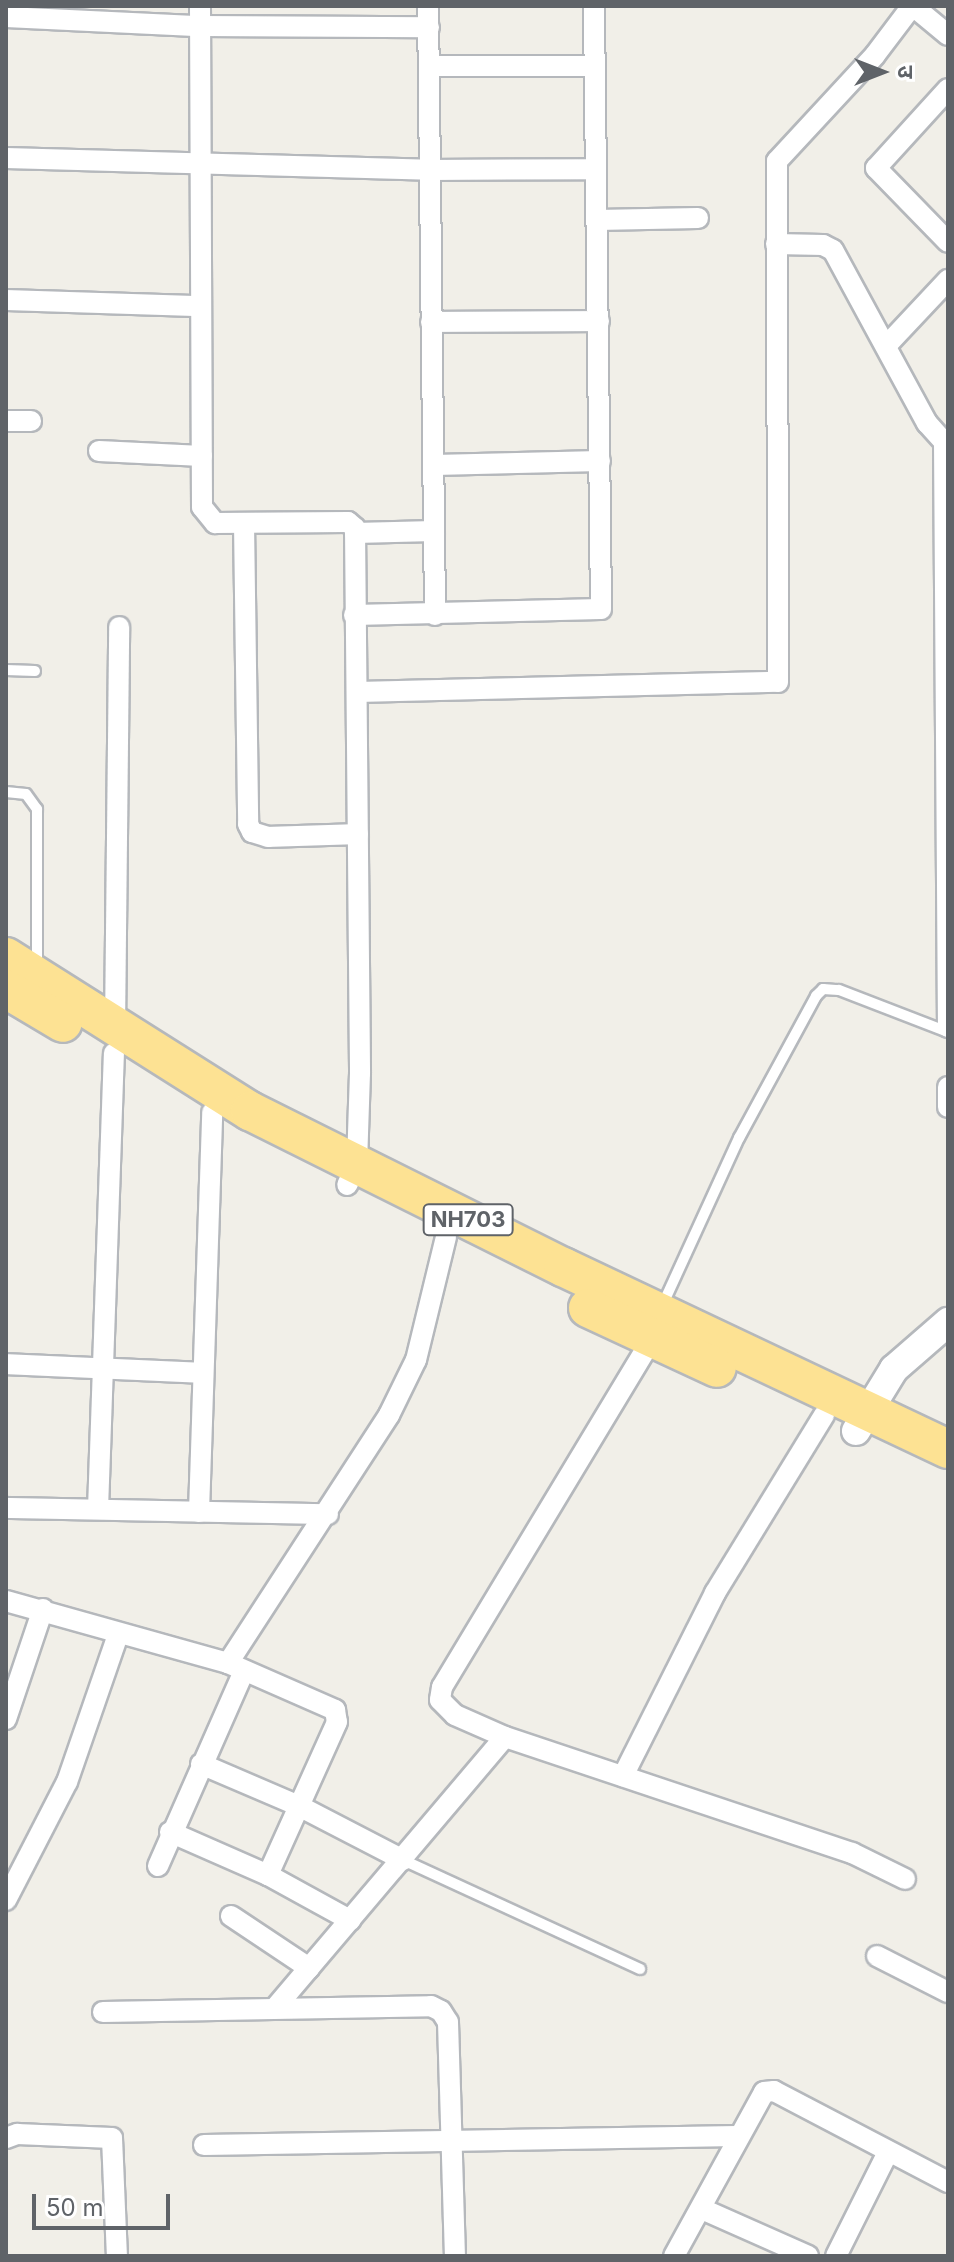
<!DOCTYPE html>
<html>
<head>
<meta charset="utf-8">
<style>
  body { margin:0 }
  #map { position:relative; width:954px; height:2262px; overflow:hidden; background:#f1efe8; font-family:Inter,"Noto Sans Devanagari",sans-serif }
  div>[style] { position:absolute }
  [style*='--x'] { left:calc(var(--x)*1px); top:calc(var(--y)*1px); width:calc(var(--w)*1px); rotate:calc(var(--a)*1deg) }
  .roads { filter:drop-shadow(2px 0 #b5b8bc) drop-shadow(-2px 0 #b5b8bc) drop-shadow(0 2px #b5b8bc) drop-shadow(0 -2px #b5b8bc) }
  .lane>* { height:10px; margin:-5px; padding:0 5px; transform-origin:5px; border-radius:5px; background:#fff }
  .street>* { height:20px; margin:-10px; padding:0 10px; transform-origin:10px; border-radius:10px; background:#fff }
  .secondary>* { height:28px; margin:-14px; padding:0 14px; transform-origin:14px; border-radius:14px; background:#fff }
  .highway>* { height:38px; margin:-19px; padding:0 19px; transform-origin:19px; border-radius:19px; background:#fde293 }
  span { translate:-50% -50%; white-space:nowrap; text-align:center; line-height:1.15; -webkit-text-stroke:6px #fff; paint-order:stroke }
  .shield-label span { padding:2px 6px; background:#fff; border:2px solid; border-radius:6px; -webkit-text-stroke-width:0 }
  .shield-label { font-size:22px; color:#5f6368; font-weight:700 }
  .frame { position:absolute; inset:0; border:8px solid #5f6368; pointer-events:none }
  .north { position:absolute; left:842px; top:32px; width:80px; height:80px; -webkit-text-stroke:6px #fff; paint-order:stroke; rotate:90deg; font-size:22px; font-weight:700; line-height:32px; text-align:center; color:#5f6368 }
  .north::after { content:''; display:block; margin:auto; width:28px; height:36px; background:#5f6368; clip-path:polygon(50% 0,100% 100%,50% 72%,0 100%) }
  .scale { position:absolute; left:32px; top:2194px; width:138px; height:36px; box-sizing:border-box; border:4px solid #5f6368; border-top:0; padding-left:10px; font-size:24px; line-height:28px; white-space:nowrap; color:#5f6368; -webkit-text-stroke:6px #fff; paint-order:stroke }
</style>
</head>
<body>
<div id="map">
  <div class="roads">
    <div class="lane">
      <div style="--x:6;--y:670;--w:29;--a:2"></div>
      <div style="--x:6;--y:792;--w:20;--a:6"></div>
      <div style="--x:26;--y:794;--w:19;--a:54"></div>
      <div style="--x:37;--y:809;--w:158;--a:90"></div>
      <div style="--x:662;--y:1306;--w:185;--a:-65.4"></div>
      <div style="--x:739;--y:1138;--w:162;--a:-61.5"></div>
      <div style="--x:816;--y:996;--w:10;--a:-45"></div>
      <div style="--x:823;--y:989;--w:16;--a:4"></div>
      <div style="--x:839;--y:990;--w:117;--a:21.1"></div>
      <div style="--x:403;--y:1860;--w:261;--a:24.7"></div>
    </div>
    <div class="street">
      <div style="--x:200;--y:6;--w:501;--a:89.77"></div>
      <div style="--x:202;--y:507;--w:21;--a:51"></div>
      <div style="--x:215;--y:523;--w:133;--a:-0.4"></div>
      <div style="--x:348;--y:522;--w:9;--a:41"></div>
      <div style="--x:355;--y:528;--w:545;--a:89.47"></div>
      <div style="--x:360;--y:1073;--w:91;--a:91.9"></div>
      <div style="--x:357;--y:1164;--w:23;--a:115"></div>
      <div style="--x:428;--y:6;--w:609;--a:89.34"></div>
      <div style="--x:913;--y:6;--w:45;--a:39.6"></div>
      <div style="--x:6;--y:17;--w:194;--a:2.7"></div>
      <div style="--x:200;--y:26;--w:229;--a:0.3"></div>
      <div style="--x:430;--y:66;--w:164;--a:0"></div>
      <div style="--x:948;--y:89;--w:107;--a:132.3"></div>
      <div style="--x:876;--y:168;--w:103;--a:45.8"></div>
      <div style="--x:6;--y:158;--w:423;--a:1.6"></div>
      <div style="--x:429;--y:170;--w:167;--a:-0.3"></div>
      <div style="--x:597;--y:220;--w:101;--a:-1.1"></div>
      <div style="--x:776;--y:244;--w:47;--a:1.2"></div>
      <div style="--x:823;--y:245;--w:11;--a:27"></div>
      <div style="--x:833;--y:250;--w:197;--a:61.5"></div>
      <div style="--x:927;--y:423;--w:25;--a:48"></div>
      <div style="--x:944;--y:442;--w:585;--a:89.61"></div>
      <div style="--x:6;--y:300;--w:194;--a:1.8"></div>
      <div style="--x:431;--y:322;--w:168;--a:-0.3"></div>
      <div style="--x:886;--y:346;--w:91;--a:-46.8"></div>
      <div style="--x:6;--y:421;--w:25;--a:0"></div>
      <div style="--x:99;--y:451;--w:103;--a:2.8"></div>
      <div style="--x:434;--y:465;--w:166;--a:-1.4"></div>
      <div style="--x:244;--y:523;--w:301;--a:89.2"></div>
      <div style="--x:248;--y:824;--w:9;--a:63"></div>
      <div style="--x:252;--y:832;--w:17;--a:17"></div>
      <div style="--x:268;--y:837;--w:90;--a:-1.9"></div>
      <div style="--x:355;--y:533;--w:79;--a:-1.5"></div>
      <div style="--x:354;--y:615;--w:247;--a:-1.4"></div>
      <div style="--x:601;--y:609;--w:603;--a:-90.67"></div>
      <div style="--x:357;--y:692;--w:421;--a:-1.4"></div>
      <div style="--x:778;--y:682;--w:521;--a:-90.11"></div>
      <div style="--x:777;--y:161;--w:144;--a:-47.2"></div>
      <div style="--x:875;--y:55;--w:61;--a:-52.9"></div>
      <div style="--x:115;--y:1028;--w:401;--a:-89.4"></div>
      <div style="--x:948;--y:1087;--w:20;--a:90"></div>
      <div style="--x:652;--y:1339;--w:406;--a:121.1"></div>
      <div style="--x:442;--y:1687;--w:13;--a:99"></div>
      <div style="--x:440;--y:1700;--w:21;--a:45"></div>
      <div style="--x:455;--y:1715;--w:55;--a:23.7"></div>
      <div style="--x:505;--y:1737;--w:366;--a:18.5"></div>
      <div style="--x:852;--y:1853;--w:59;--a:26.1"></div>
      <div style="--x:6;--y:1364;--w:195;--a:2.6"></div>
      <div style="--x:6;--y:1508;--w:322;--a:1.1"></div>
      <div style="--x:98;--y:1509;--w:456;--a:-88"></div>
      <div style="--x:199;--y:1512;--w:400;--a:-88.1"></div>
      <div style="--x:6;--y:1601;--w:230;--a:15.6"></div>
      <div style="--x:228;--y:1663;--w:117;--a:23.7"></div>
      <div style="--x:335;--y:1710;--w:12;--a:81"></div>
      <div style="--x:337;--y:1722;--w:168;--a:114.3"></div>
      <div style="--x:228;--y:1663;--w:296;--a:-57"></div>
      <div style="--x:389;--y:1415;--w:61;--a:-63.9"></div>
      <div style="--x:416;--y:1360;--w:127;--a:-76.3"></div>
      <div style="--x:6;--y:1719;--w:116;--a:-71.4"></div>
      <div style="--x:201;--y:1764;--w:107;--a:23.2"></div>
      <div style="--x:299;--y:1806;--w:117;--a:27.4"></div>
      <div style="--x:623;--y:1776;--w:205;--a:-63.3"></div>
      <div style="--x:715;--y:1593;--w:209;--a:-58.5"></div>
      <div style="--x:170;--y:1832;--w:107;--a:23.7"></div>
      <div style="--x:268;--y:1875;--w:94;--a:28.8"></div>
      <div style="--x:158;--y:1866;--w:211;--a:-66.2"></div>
      <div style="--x:6;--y:1900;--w:133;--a:-62.7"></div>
      <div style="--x:67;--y:1782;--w:156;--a:-70.9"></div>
      <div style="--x:231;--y:1916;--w:94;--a:33.7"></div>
      <div style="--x:877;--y:1956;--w:80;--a:26.9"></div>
      <div style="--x:275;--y:2008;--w:355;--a:-49.7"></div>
      <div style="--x:103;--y:2012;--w:328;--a:-1"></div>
      <div style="--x:431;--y:2006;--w:11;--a:27"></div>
      <div style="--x:441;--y:2011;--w:13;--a:58"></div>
      <div style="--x:448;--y:2022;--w:234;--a:88.3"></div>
      <div style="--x:6;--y:2138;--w:12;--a:-20"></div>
      <div style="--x:17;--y:2134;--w:95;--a:2.4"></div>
      <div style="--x:112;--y:2138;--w:118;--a:87.6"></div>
      <div style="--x:204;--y:2145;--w:533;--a:-0.97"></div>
      <div style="--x:702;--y:2209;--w:116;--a:23.9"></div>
      <div style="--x:674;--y:2256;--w:187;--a:-61.2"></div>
      <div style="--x:764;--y:2092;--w:10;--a:-6"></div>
      <div style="--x:774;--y:2091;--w:196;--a:27.6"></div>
      <div style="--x:836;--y:2256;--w:116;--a:-63.4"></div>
    </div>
    <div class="secondary">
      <div style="--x:856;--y:1431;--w:73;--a:-58.5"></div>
      <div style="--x:894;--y:1369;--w:72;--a:-41"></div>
    </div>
    <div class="highway">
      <div style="--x:6;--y:957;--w:289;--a:32.3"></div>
      <div style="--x:250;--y:1111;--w:350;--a:26.5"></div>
      <div style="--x:563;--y:1267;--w:426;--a:25.3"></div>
      <div style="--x:6;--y:989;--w:66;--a:30.8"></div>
      <div style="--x:588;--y:1308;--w:142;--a:24.9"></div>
    </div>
  </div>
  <div class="shield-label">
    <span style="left:468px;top:1220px">NH703</span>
  </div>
  <div class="frame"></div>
  <div class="north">उ</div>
  <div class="scale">50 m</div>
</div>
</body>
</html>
